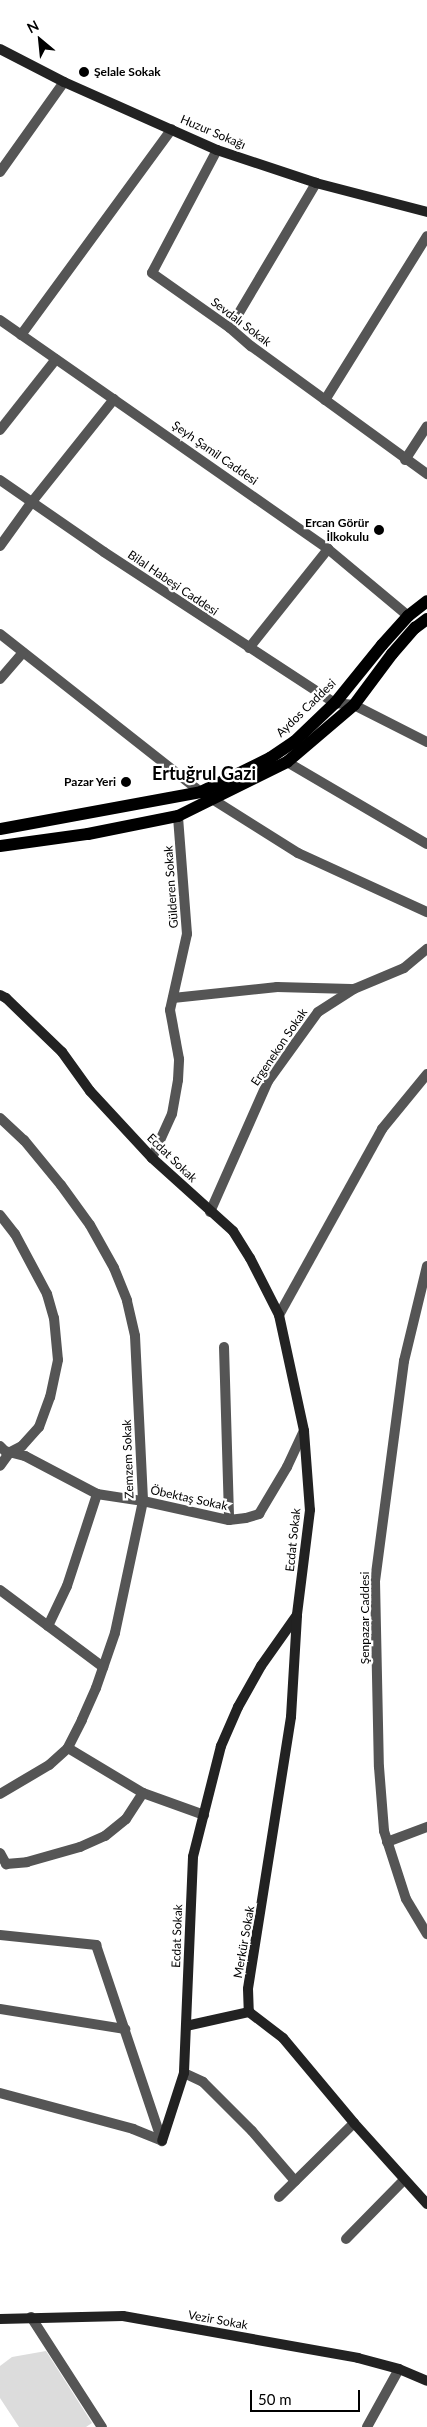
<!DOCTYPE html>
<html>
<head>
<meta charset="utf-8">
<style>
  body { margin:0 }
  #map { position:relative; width:427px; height:2427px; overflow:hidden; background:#fff; font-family:Lato,sans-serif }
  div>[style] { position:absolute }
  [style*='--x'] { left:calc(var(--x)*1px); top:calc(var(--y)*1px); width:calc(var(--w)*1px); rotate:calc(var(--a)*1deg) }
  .green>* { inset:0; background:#dcdcdc }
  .street>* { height:10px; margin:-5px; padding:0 5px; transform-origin:5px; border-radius:5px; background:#555 }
  .secondary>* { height:10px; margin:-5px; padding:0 5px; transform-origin:5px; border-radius:5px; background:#222 }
  .primary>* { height:12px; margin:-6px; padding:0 6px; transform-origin:6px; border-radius:6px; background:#000 }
  .dots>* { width:14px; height:14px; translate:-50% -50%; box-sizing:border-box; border:2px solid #fff; border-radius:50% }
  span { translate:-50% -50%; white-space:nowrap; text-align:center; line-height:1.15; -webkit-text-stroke:4.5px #fff; paint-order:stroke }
  .poi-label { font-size:12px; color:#000; font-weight:700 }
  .left { translate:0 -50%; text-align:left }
  .right { translate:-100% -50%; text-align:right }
  .street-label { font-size:12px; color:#000 }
  .district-label { font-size:18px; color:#000; font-weight:700 }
  .north { position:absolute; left:15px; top:15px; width:50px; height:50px; -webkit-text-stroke:4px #fff; paint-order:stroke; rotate:332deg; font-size:14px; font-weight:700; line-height:20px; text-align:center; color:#000 }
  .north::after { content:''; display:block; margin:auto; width:18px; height:22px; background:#000; clip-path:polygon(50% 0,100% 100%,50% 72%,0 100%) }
  .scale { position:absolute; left:250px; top:2390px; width:110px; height:22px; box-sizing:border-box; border:2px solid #000; border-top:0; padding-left:6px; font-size:15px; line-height:18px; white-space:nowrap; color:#000; -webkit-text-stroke:4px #fff; paint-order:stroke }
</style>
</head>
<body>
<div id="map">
  <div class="green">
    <div style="clip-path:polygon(46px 2351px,92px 2423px,86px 2427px,19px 2427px,0 2398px,0 2366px,12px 2357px)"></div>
  </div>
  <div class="street">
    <div style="--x:217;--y:150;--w:139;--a:117.9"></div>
    <div style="--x:152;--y:273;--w:95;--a:35.2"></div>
    <div style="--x:230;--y:328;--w:28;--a:41"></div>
    <div style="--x:251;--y:346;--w:218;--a:36"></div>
    <div style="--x:0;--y:172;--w:110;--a:-54.6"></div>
    <div style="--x:0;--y:320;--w:400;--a:34.9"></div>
    <div style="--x:328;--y:549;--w:104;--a:39.9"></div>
    <div style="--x:230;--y:328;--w:169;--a:-59.3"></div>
    <div style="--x:21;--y:335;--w:255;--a:-53.8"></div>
    <div style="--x:325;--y:400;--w:193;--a:-58.1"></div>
    <div style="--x:0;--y:430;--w:90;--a:-51.7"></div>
    <div style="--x:405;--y:460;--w:40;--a:-57.1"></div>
    <div style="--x:0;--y:480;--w:126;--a:34.7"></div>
    <div style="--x:104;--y:552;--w:276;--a:33.2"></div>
    <div style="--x:335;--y:703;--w:19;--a:6"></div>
    <div style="--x:354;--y:705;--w:82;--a:26.9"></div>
    <div style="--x:0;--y:546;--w:53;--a:-54.2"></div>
    <div style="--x:31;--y:503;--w:133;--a:-51.4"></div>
    <div style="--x:0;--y:634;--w:256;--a:38.2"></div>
    <div style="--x:201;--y:792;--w:115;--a:32.2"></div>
    <div style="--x:298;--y:853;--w:142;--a:24.6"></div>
    <div style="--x:249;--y:648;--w:127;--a:-51.4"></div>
    <div style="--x:0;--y:679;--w:35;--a:-49"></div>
    <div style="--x:287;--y:762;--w:162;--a:30.4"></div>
    <div style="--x:173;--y:998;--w:105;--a:-6"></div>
    <div style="--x:277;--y:987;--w:74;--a:1.5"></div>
    <div style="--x:0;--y:1118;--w:33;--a:43"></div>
    <div style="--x:24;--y:1140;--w:58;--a:50.6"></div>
    <div style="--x:61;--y:1185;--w:49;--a:54.1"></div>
    <div style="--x:90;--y:1225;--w:49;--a:60.8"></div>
    <div style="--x:114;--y:1268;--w:35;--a:68"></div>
    <div style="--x:127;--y:1301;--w:36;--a:77"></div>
    <div style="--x:135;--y:1336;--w:165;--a:87.2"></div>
    <div style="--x:143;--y:1501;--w:135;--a:102"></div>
    <div style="--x:115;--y:1633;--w:58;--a:109.1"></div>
    <div style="--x:96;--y:1688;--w:35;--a:114"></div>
    <div style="--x:82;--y:1720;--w:31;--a:117"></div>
    <div style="--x:68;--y:1748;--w:25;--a:138"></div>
    <div style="--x:49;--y:1765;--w:57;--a:149.4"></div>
    <div style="--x:152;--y:1158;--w:48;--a:-65.6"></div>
    <div style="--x:172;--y:1114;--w:35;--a:-80"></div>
    <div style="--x:178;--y:1080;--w:21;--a:-87"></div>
    <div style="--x:179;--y:1059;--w:50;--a:-100.4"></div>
    <div style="--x:170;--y:1010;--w:78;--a:-77.4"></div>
    <div style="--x:187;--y:934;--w:118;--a:-94.4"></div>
    <div style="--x:210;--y:1212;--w:143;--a:-66.1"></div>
    <div style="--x:268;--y:1081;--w:85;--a:-54.1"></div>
    <div style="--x:318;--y:1012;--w:43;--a:-32.6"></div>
    <div style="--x:354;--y:989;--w:54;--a:-22.8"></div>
    <div style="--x:404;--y:968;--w:30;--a:-40"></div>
    <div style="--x:0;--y:1215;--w:24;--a:52"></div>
    <div style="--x:15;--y:1234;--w:68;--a:61.9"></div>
    <div style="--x:47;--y:1294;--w:25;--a:74"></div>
    <div style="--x:54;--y:1318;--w:42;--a:84.6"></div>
    <div style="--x:58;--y:1360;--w:38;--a:102"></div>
    <div style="--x:50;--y:1397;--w:32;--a:110"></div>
    <div style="--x:39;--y:1427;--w:25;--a:132"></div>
    <div style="--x:22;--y:1446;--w:13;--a:153"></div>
    <div style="--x:10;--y:1452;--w:17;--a:126"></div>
    <div style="--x:427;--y:1266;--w:98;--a:103.6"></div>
    <div style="--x:404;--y:1361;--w:222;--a:97.5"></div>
    <div style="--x:375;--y:1581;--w:186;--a:88.8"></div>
    <div style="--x:379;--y:1767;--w:64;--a:85.5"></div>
    <div style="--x:384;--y:1831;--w:71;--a:72.1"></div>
    <div style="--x:406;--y:1899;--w:41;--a:59"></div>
    <div style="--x:279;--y:1315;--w:213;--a:-61"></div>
    <div style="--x:382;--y:1129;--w:71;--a:-50.7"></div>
    <div style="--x:224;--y:1347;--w:173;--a:88.3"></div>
    <div style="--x:0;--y:1446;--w:7;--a:45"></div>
    <div style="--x:5;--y:1451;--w:21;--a:14"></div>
    <div style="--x:25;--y:1456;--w:81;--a:27.8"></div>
    <div style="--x:97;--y:1494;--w:47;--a:8.7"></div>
    <div style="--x:143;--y:1501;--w:88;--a:12.5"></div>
    <div style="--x:229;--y:1520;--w:17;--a:-7"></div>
    <div style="--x:246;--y:1518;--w:14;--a:-17"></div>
    <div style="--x:259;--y:1514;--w:55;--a:-59.2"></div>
    <div style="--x:287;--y:1467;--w:40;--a:-65"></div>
    <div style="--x:0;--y:1590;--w:129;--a:36.8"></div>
    <div style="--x:48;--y:1626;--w:44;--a:-64.6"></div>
    <div style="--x:67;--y:1586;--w:97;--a:-71.9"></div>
    <div style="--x:68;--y:1748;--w:87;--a:31"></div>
    <div style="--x:143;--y:1793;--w:65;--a:19.8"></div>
    <div style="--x:387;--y:1842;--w:43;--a:-20.6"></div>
    <div style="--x:0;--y:1853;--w:13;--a:61"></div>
    <div style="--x:6;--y:1864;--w:21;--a:-5"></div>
    <div style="--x:27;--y:1862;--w:55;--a:-15.8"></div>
    <div style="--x:80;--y:1847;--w:27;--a:-24"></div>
    <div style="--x:105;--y:1836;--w:27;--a:-39"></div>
    <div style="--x:126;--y:1819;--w:31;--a:-57"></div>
    <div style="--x:0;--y:1935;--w:97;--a:5.9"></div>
    <div style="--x:96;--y:1945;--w:207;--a:71.4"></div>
    <div style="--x:0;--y:2009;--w:127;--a:9.1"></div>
    <div style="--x:184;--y:2073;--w:21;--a:25"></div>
    <div style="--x:203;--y:2082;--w:69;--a:45"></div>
    <div style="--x:252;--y:2131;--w:66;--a:49.3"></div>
    <div style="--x:0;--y:2093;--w:138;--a:15.1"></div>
    <div style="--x:133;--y:2129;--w:31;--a:22"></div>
    <div style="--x:279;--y:2197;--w:105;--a:-44.6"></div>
    <div style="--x:346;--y:2239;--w:83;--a:-45.5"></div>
    <div style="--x:31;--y:2317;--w:131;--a:57.2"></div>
    <div style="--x:367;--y:2427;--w:66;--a:-61.1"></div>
  </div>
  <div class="secondary">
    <div style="--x:0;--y:49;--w:72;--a:27.3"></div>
    <div style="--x:64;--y:82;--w:167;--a:24"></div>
    <div style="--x:217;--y:150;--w:104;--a:18.4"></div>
    <div style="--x:316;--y:183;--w:115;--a:14.6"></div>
    <div style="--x:0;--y:995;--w:7;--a:27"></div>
    <div style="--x:6;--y:998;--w:78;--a:44"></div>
    <div style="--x:62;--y:1052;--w:48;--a:54.3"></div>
    <div style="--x:90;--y:1091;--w:91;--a:47.2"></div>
    <div style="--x:152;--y:1158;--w:109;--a:42"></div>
    <div style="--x:233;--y:1231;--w:32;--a:58"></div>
    <div style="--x:250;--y:1258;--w:64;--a:63"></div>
    <div style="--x:279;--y:1315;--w:119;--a:77.8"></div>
    <div style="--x:304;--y:1431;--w:79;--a:85.7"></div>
    <div style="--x:310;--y:1510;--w:106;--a:97.1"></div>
    <div style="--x:297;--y:1615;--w:62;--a:125.2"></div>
    <div style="--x:261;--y:1666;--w:47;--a:119.3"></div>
    <div style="--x:238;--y:1707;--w:43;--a:113.6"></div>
    <div style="--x:221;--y:1746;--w:114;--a:104.2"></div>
    <div style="--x:193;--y:1857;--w:216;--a:92.4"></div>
    <div style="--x:184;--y:2073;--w:71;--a:107.9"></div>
    <div style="--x:297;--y:1616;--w:101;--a:93.4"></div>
    <div style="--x:291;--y:1717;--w:275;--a:99"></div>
    <div style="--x:248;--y:1989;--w:23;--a:88"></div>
    <div style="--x:249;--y:2012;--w:43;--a:37.4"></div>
    <div style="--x:283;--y:2038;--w:111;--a:50.1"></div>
    <div style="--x:354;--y:2123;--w:109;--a:48"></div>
    <div style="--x:186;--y:2026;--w:65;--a:-12.5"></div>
    <div style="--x:0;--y:2319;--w:123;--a:-1.4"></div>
    <div style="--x:123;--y:2316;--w:239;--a:10.1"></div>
    <div style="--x:358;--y:2358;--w:42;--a:15"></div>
    <div style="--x:399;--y:2369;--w:30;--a:23"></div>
  </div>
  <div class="primary">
    <div style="--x:0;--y:829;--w:204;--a:-10.4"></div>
    <div style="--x:201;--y:792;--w:77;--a:-26.2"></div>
    <div style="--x:270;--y:758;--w:29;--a:-34"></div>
    <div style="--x:294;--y:742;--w:57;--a:-43.6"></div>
    <div style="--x:335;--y:703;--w:75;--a:-51"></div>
    <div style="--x:382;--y:645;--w:39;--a:-48"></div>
    <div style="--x:408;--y:616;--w:24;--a:-38"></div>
    <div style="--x:0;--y:846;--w:89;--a:-7.8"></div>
    <div style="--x:88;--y:834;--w:92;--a:-11.3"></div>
    <div style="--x:178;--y:816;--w:122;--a:-26.4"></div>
    <div style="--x:287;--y:762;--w:88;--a:-40.4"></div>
    <div style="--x:354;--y:705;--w:64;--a:-53.3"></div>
    <div style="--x:392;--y:654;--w:35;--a:-49"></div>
    <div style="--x:415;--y:628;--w:15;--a:-37"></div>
  </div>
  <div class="dots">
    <div style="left:84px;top:72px;background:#000"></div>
    <div style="left:379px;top:530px;background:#000"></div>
    <div style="left:126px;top:782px;background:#000"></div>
  </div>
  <div class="poi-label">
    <span class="left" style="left:94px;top:72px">Şelale Sokak</span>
    <span class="right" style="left:369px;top:530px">Ercan Görür<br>İlkokulu</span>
    <span class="right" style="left:116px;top:782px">Pazar Yeri</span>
  </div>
  <div class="street-label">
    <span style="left:213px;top:132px;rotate:23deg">Huzur Sokağı</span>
    <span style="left:241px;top:322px;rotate:37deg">Sevdalı Sokak</span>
    <span style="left:215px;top:453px;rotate:35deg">Şeyh Şamil Caddesi</span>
    <span style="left:173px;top:583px;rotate:34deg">Bilal Habeşi Caddesi</span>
    <span style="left:306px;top:708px;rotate:-44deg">Aydos Caddesi</span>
    <span style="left:171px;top:887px;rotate:-94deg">Gülderen Sokak</span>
    <span style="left:279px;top:1047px;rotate:-56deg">Ergenekon Sokak</span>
    <span style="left:172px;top:1158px;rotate:44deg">Ecdat Sokak</span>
    <span style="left:128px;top:1459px;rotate:-92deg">Zemzem Sokak</span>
    <span style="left:189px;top:1498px;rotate:12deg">Öbektaş Sokak</span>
    <span style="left:293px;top:1540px;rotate:-84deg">Ecdat Sokak</span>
    <span style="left:365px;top:1618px;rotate:-90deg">Şenpazar Caddesi</span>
    <span style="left:177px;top:1936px;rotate:-88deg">Ecdat Sokak</span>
    <span style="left:244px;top:1942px;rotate:-80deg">Merkür Sokak</span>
    <span style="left:218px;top:2320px;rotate:10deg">Vezir Sokak</span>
  </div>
  <div class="district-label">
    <span style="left:204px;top:773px">Ertuğrul Gazi</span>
  </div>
  <div class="north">N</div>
  <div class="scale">50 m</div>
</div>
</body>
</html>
